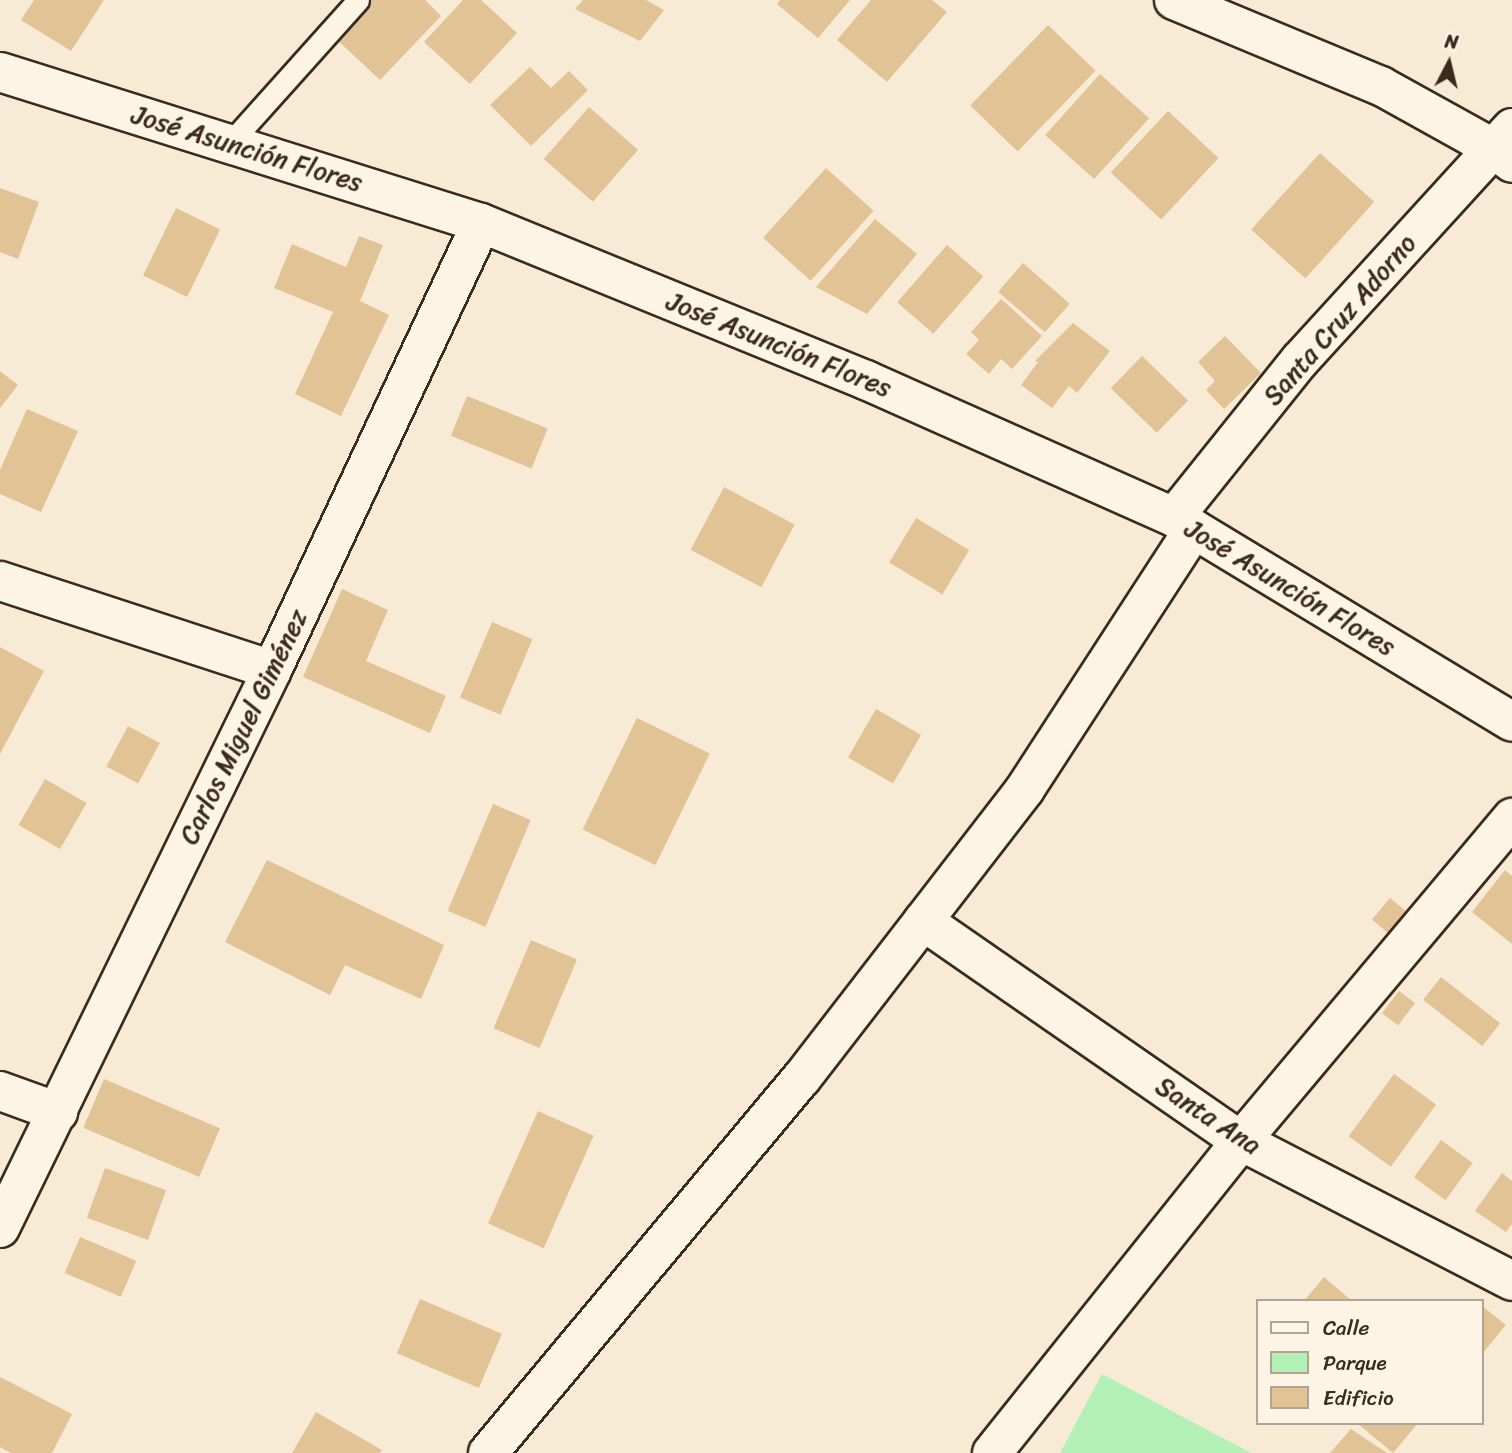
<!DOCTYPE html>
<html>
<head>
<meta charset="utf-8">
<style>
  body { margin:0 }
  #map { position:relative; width:1512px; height:1453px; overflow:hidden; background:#f7ebd5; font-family:Sriracha,sans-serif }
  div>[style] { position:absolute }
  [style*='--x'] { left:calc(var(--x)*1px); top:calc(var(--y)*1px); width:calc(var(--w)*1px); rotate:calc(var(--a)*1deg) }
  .green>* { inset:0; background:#b2f0b6 }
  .building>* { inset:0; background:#e1c395; transform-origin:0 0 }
  .roads { filter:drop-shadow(2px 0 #3b2a1e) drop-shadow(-2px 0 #3b2a1e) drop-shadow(0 2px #3b2a1e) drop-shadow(0 -2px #3b2a1e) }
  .lane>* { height:21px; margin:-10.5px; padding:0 10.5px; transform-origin:10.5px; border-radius:10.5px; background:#fcf5e5 }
  .street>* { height:38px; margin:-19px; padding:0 19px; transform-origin:19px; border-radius:19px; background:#fcf5e5 }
  .secondary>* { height:38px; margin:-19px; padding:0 19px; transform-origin:19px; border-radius:19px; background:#fcf5e5 }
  span { translate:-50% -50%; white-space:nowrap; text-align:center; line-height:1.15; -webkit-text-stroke:5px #fcf5e5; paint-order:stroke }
  .street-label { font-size:26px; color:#3b2a1e }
  .legend { position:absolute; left:1256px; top:1299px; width:228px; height:126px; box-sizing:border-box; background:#fcf5e5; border:2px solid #afa495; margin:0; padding:9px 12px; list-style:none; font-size:21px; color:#3b2a1e }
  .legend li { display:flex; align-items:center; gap:14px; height:35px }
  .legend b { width:35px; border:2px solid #afa495 }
  .north { position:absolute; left:1414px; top:28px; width:70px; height:70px; -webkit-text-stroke:5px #fcf5e5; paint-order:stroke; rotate:7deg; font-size:19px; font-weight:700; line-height:28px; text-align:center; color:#3b2a1e }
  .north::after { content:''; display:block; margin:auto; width:24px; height:32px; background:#3b2a1e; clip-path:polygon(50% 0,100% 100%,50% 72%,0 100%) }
</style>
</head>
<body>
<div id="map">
  <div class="green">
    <div style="clip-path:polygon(1102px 1374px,1251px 1453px,1060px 1453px)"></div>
  </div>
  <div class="building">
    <div style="clip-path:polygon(34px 0,104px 0,71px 51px,21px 20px)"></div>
    <div style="clip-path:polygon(371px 0,425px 0,441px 16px,380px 80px,335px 38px)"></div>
    <div style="clip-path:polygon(463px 0,481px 0,517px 33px,470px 84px,424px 42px)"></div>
    <div style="clip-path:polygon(583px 0,646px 0,664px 10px,640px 41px,575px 9px)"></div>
    <div style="clip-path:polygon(780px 0,850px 0,818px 38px,777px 4px)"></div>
    <div style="clip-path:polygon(871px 0,932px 0,947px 12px,887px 82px,837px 40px)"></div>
    <div style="left:1048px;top:25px;width:66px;height:112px;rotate:44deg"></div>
    <div style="clip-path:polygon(530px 67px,551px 88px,569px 71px,588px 90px,531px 146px,490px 105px)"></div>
    <div style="left:1100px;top:74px;width:66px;height:82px;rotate:42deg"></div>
    <div style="left:589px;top:107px;width:65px;height:69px;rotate:41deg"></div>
    <div style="left:1168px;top:111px;width:69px;height:84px;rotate:43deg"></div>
    <div style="left:1320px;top:153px;width:73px;height:103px;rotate:42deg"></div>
    <div style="left:826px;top:168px;width:64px;height:94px;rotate:42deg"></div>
    <div style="clip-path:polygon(0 188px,39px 202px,18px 259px,0 252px)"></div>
    <div style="left:176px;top:208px;width:49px;height:75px;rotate:26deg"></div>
    <div style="clip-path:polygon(875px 219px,917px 254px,867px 314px,816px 287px)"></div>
    <div style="clip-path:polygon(359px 236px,383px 245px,360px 301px,389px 315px,341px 416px,295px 394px,333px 312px,274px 288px,292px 244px,346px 267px)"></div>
    <div style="left:947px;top:245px;width:48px;height:76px;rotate:41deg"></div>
    <div style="left:1023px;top:263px;width:62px;height:38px;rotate:41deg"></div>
    <div style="clip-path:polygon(1001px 299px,1042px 336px,1012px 369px,1001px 359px,989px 374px,966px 354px,979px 340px,971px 332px)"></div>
    <div style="clip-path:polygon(1073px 323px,1110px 351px,1077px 393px,1069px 386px,1052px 408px,1021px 385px,1038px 362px,1035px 361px)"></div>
    <div style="clip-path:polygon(1225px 336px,1261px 373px,1224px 409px,1206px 390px,1215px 381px,1198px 362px)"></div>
    <div style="left:1142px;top:356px;width:64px;height:45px;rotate:44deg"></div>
    <div style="clip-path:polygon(0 371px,18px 385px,0 408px)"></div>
    <div style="left:467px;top:396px;width:87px;height:43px;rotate:22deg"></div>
    <div style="clip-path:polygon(27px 409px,78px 431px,41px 512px,0 494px,0 470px)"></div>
    <div style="left:724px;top:487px;width:80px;height:71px;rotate:28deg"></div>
    <div style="left:916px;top:518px;width:62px;height:52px;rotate:31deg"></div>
    <div style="clip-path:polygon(342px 589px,388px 610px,366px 661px,446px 696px,430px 733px,303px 677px)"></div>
    <div style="left:492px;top:622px;width:44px;height:82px;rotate:23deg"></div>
    <div style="clip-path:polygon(0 647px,44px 671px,0 754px)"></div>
    <div style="left:876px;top:709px;width:52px;height:56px;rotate:30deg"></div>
    <div style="left:637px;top:718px;width:81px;height:124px;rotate:26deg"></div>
    <div style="left:128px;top:726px;width:36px;height:46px;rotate:28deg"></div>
    <div style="left:45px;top:779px;width:48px;height:53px;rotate:30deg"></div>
    <div style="left:493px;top:804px;width:41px;height:116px;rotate:23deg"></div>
    <div style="clip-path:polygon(267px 860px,444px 945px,421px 999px,345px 965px,330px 995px,225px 942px)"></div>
    <div style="clip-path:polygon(1505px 870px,1512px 876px,1512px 944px,1472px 912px)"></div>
    <div style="left:1390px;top:898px;width:25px;height:28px;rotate:40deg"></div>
    <div style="left:531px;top:940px;width:50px;height:96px;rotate:23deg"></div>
    <div style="left:1441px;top:977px;width:75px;height:29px;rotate:38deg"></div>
    <div style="left:1399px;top:991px;width:20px;height:28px;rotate:37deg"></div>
    <div style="left:1394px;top:1074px;width:52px;height:77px;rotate:36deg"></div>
    <div style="left:104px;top:1079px;width:126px;height:53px;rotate:23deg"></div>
    <div style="left:538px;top:1111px;width:61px;height:123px;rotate:24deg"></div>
    <div style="left:1441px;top:1140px;width:39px;height:46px;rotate:36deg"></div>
    <div style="left:105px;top:1168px;width:65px;height:53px;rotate:20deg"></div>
    <div style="clip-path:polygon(1502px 1173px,1512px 1181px,1512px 1224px,1506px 1232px,1475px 1211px)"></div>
    <div style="left:80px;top:1237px;width:61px;height:39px;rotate:23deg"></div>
    <div style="clip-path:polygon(1324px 1277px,1352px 1301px,1304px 1301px)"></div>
    <div style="left:420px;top:1299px;width:89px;height:59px;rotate:23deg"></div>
    <div style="clip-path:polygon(1482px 1306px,1506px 1325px,1482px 1354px)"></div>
    <div style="clip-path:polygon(0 1377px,72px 1414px,52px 1453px,11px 1453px,0 1447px)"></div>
    <div style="clip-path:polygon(316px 1412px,382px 1450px,380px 1453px,292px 1453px)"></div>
    <div style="clip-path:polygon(1357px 1423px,1418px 1423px,1393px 1453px)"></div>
    <div style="clip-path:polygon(1351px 1429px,1387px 1453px,1330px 1453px)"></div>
  </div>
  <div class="roads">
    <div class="lane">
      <div style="--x:229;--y:144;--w:193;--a:-48.1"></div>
    </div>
    <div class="street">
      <div style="--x:1174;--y:0;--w:224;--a:22.6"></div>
      <div style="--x:1381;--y:86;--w:128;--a:29"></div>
      <div style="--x:1493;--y:148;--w:24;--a:38"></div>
      <div style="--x:0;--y:72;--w:504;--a:17.43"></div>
      <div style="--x:481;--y:223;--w:416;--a:22.2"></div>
      <div style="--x:866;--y:380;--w:337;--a:24"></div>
      <div style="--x:0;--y:581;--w:286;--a:18.1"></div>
      <div style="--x:923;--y:921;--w:387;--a:34.7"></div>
      <div style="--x:1241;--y:1141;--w:305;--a:27.3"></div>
      <div style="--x:0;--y:1091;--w:62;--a:19.9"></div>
      <div style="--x:0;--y:1228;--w:621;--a:-64.01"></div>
      <div style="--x:272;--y:670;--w:493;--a:-64.9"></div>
      <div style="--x:488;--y:1453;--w:488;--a:-50.1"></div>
      <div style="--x:801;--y:1079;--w:366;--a:-52.3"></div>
      <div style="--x:1025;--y:789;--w:310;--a:-57"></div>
      <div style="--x:992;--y:1453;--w:399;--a:-51.4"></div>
      <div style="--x:1241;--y:1141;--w:422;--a:-50"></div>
    </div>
    <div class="secondary">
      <div style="--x:1512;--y:128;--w:314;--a:132.4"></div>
      <div style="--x:1300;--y:360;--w:201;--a:128.7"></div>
      <div style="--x:1174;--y:517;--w:395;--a:31.2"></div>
    </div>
  </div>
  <div class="street-label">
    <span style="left:247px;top:149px;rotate:17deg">José Asunción Flores</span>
    <span style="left:1340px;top:320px;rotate:-49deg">Santa Cruz Adorno</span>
    <span style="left:779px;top:345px;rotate:22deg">José Asunción Flores</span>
    <span style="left:1290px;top:588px;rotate:31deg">José Asunción Flores</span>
    <span style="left:244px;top:727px;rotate:-64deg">Carlos Miguel Giménez</span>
    <span style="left:1208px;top:1116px;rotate:33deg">Santa Ana</span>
  </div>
  <ul class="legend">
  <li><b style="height:9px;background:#fcf5e5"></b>Calle</li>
  <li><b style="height:19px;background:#b2f0b6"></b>Parque</li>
  <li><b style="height:19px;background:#e1c395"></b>Edificio</li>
  </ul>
  <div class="north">N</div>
</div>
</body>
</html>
